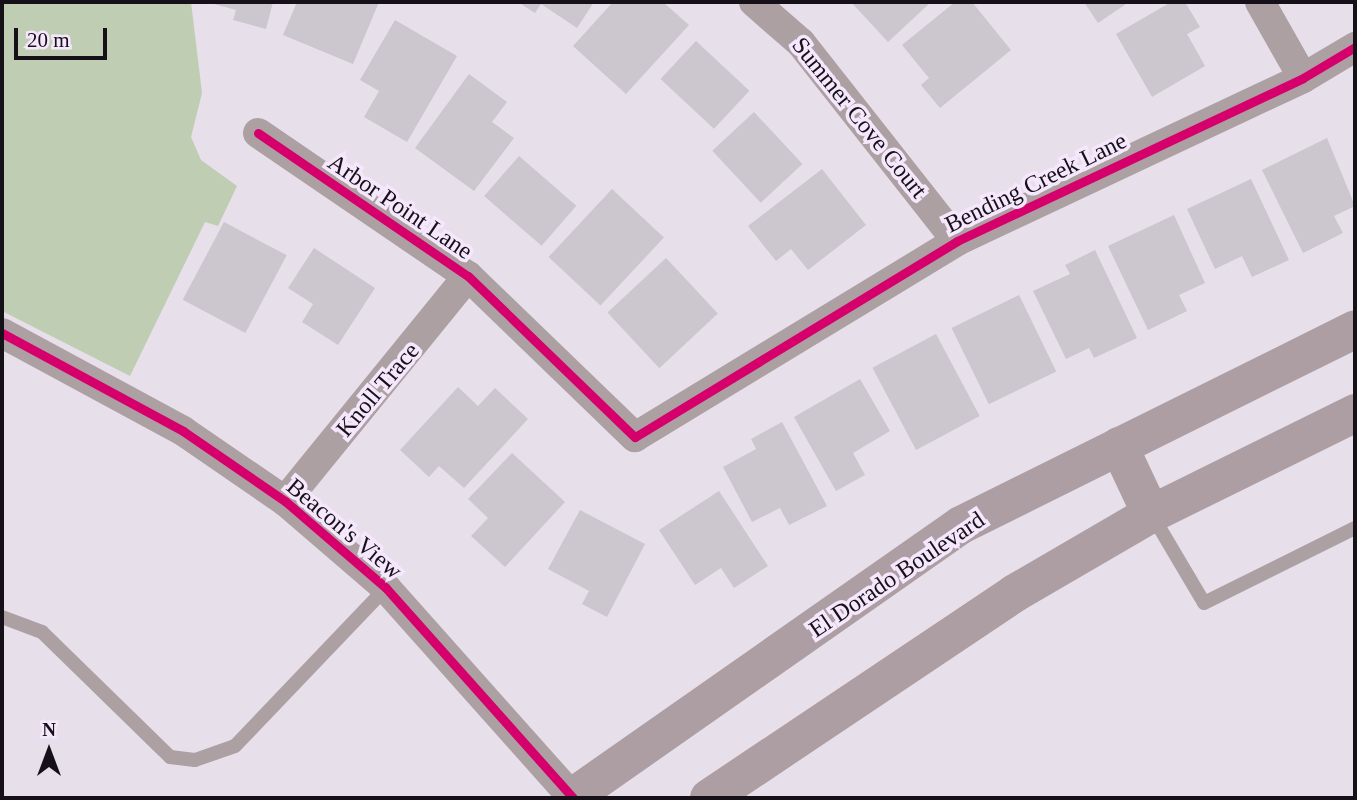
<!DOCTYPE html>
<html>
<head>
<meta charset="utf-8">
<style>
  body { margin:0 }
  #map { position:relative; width:1357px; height:800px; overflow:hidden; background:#e7dfea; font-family:"Times New Roman",serif }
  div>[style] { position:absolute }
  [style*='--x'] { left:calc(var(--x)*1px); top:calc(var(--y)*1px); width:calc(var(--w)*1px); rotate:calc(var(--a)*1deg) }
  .green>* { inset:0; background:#bfcdb3 }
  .building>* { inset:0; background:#ccc6ce; transform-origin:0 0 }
  .lane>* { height:14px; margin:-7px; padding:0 7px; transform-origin:7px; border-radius:7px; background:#ada0a3 }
  .street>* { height:30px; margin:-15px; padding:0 15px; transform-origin:15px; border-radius:15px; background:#ada0a3 }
  .secondary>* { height:38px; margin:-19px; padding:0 19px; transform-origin:19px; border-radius:19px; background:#ad9ea3 }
  .cycleway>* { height:9px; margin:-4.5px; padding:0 4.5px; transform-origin:4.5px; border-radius:4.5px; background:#d6006c }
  span { translate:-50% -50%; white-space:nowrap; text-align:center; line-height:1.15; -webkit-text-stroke:7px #f5e7fc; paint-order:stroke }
  .street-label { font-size:24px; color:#161118 }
  .frame { position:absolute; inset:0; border:4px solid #161118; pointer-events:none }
  .north { position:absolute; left:14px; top:716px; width:70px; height:70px; -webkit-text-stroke:5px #f5e7fc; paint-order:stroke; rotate:0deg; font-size:19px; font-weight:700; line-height:28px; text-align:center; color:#161118 }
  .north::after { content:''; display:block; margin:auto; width:24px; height:32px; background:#161118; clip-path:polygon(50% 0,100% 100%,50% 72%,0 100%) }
  .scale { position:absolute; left:14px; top:28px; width:93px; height:32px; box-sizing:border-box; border:4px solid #161118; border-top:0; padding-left:9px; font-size:21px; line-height:24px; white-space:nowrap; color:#161118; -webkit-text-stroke:5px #f5e7fc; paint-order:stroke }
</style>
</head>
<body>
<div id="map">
  <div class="green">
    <div style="clip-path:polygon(2px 2px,191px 2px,202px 93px,191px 137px,201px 160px,237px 186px,218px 226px,205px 222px,130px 376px,2px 311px)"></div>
  </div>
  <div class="building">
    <div style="clip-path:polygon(207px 2px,273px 2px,266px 29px,233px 20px,236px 10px)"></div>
    <div style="clip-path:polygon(297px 2px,379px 2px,353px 64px,283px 35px)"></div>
    <div style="clip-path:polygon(518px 2px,594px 2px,577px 28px,541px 4px,535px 13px)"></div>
    <div style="clip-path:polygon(613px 2px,663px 2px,689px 25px,626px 94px,573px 46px)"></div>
    <div style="clip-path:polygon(851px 2px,931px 2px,888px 42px)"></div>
    <div style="clip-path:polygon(955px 2px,972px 2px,1011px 50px,940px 108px,921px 85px,929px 78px,902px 45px)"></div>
    <div style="clip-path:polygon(1084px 2px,1129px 2px,1098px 23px)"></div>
    <div style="clip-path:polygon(1171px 2px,1185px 2px,1200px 27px,1187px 34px,1205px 66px,1152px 97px,1116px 34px)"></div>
    <div style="clip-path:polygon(395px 20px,457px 56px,407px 142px,364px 117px,379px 91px,360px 80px)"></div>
    <div style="left:696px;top:41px;width:73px;height:52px;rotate:43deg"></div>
    <div style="clip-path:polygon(469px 74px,507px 102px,492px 122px,514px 138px,474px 191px,415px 148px)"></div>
    <div style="left:754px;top:112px;width:71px;height:57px;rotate:47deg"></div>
    <div style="clip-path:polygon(1327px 138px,1355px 206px,1334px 216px,1343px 233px,1303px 253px,1262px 170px)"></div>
    <div style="left:519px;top:156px;width:76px;height:53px;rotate:41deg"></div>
    <div style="clip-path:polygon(822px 169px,866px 225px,808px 270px,791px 249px,776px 261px,748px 226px)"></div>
    <div style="clip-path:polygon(1251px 179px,1289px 260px,1252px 277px,1242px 256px,1215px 269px,1187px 209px)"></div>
    <div style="left:612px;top:189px;width:71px;height:93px;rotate:43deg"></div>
    <div style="clip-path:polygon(1174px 215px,1205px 283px,1179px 295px,1187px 311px,1148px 330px,1108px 246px)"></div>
    <div style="left:224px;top:222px;width:71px;height:88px;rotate:28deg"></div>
    <div style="clip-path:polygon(314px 248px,375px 288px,338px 345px,302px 322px,313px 304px,288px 288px)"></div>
    <div style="clip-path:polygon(1095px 250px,1137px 338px,1094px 358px,1089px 348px,1066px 359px,1033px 291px,1070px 274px,1065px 265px)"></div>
    <div style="left:666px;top:258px;width:76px;height:80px;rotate:47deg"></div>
    <div style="left:1019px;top:295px;width:85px;height:75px;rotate:64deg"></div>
    <div style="left:936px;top:334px;width:93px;height:72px;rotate:62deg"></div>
    <div style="clip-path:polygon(860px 379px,890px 431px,853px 453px,865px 475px,836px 491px,794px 417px)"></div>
    <div style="clip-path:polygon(458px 387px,478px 406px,495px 388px,528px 419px,464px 488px,439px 466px,429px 477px,400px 450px)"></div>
    <div style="clip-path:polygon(782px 422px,827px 506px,789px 525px,780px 508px,752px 522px,723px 467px,756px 449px,751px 439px)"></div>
    <div style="clip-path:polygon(512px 453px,565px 502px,505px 567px,471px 536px,488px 518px,468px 499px)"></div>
    <div style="clip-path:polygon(719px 491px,768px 566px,734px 588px,721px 568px,695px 585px,659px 530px)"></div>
    <div style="clip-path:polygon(580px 510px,645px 544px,607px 617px,582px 604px,589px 591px,548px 569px)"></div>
  </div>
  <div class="lane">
    <div style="--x:1152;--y:515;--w:102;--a:59.4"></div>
    <div style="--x:1204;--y:603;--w:169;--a:-26.4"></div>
    <div style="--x:2;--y:617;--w:43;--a:20.6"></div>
    <div style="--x:42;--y:632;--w:179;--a:44.3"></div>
    <div style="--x:170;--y:757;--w:25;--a:7"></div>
    <div style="--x:195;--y:760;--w:42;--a:-19.3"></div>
    <div style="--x:235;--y:746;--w:219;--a:-46.3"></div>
  </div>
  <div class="street">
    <div style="--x:754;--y:2;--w:62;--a:41.1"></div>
    <div style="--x:801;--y:43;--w:252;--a:51.8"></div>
    <div style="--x:1260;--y:2;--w:87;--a:60.5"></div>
    <div style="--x:258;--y:133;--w:254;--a:34.3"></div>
    <div style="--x:468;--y:276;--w:232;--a:44"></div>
    <div style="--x:635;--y:437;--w:377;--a:-31.3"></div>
    <div style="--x:957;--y:241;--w:382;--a:-25.2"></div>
    <div style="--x:1303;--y:78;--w:61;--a:-30.8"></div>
    <div style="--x:2;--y:333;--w:206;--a:28.4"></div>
    <div style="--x:183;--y:431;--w:124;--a:34.5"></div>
    <div style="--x:285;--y:501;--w:133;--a:40.7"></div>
    <div style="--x:386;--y:588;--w:281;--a:48.3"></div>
    <div style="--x:285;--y:501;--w:290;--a:-50.9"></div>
  </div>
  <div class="secondary">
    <div style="--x:1119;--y:446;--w:75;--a:64.8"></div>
    <div style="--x:571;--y:798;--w:476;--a:-35"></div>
    <div style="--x:961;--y:525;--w:440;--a:-26.4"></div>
    <div style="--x:709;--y:798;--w:368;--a:-33.8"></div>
    <div style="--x:1015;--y:593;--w:157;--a:-30.2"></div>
    <div style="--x:1151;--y:514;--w:228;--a:-26.3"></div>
  </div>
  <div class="cycleway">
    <div style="--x:258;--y:133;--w:254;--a:34.3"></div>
    <div style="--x:468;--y:276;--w:232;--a:44"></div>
    <div style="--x:635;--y:437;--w:377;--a:-31.3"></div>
    <div style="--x:957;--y:241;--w:382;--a:-25.2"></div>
    <div style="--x:1303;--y:78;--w:61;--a:-30.8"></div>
    <div style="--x:2;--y:333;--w:206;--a:28.4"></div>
    <div style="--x:183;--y:431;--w:124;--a:34.5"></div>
    <div style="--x:285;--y:501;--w:133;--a:40.7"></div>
    <div style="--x:386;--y:588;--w:281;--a:48.3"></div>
  </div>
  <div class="street-label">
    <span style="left:859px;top:118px;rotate:51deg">Summer Cove Court</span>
    <span style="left:1036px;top:183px;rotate:-26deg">Bending Creek Lane</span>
    <span style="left:400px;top:207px;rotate:34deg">Arbor Point Lane</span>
    <span style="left:378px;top:390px;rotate:-50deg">Knoll Trace</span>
    <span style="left:344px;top:529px;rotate:40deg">Beacon's View</span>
    <span style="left:897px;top:575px;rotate:-34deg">El Dorado Boulevard</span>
  </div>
  <div class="frame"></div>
  <div class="north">N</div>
  <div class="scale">20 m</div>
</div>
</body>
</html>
